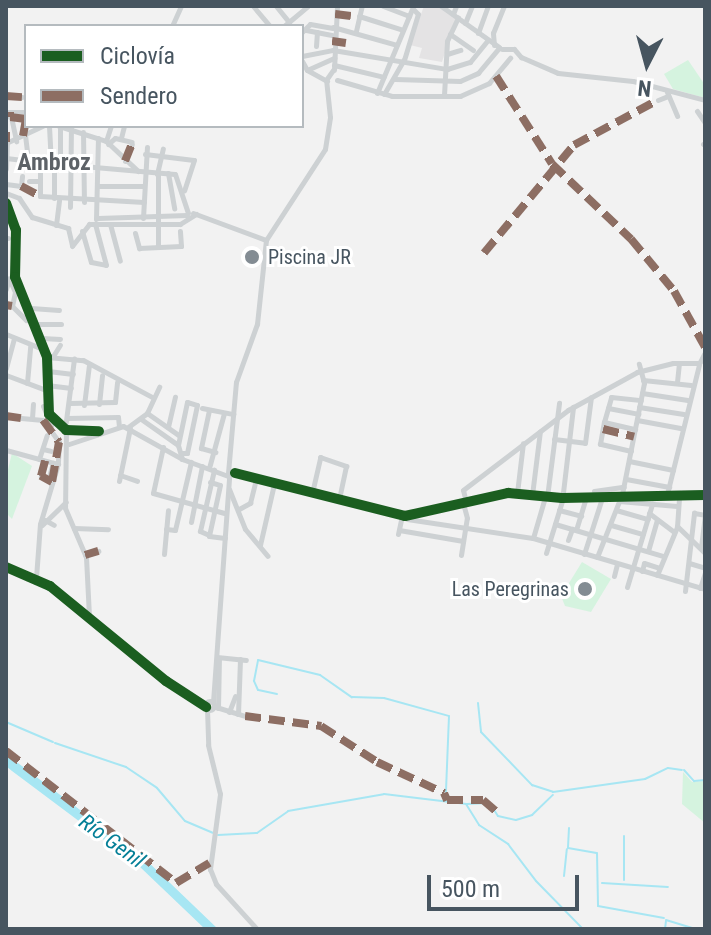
<!DOCTYPE html>
<html>
<head>
<meta charset="utf-8">
<style>
  body { margin:0 }
  #map { position:relative; width:711px; height:935px; overflow:hidden; background:#f2f2f2; font-family:"Roboto Condensed",sans-serif }
  div>[style] { position:absolute }
  [style*='--x'] { left:calc(var(--x)*1px); top:calc(var(--y)*1px); width:calc(var(--w)*1px); rotate:calc(var(--a)*1deg) }
  .education>* { inset:0; background:#e4e3e4 }
  .green>* { inset:0; background:#d5f3df }
  .water>* { inset:0; background:#a7e6f3 }
  .stream>* { height:2px; margin:-1px; padding:0 1px; transform-origin:1px; border-radius:1px; background:#a7e6f3 }
  .minor>* { height:5px; margin:-2.5px; padding:0 2.5px; transform-origin:2.5px; border-radius:2.5px; background:#cdd1d3 }
  .minor>.ring { margin:-2.5px; padding:0; box-sizing:content-box; background:none; border:5px solid #cdd1d3; border-radius:50% }
  .quiet>* { height:8px; margin-top:-4px; transform-origin:0; background:repeating-linear-gradient(90deg,#8d6e63 0 16px,transparent 0 24px) }
  .cycleway>* { height:10px; margin:-5px; padding:0 5px; transform-origin:5px; border-radius:5px; background:#1b5e20 }
  .dots>* { width:22px; height:22px; translate:-50% -50%; box-sizing:border-box; border:4px solid #fff; border-radius:50% }
  span { translate:-50% -50%; white-space:nowrap; text-align:center; line-height:1.15; -webkit-text-stroke:6px #fff; paint-order:stroke }
  .poi-label { font-size:20px; color:#475560 }
  .left { translate:0 -50%; text-align:left }
  .right { translate:-100% -50%; text-align:right }
  .water-label { font-size:22px; color:#047f97; font-style:italic }
  .quarter-label { font-size:24px; color:#5d6267; font-weight:700 }
  .frame { position:absolute; inset:0; border:8px solid #475560; pointer-events:none }
  .legend { position:absolute; left:24px; top:24px; width:280px; height:104px; box-sizing:border-box; background:#fff; border:2px solid #b5bbbf; margin:0; padding:10px 14px; list-style:none; font-size:24px; color:#475560 }
  .legend li { display:flex; align-items:center; gap:16px; height:40px }
  .legend b { width:40px; border:2px solid #b5bbbf }
  .north { position:absolute; left:607px; top:24px; width:80px; height:80px; -webkit-text-stroke:6px #fff; paint-order:stroke; rotate:186deg; font-size:22px; font-weight:700; line-height:32px; text-align:center; color:#475560 }
  .north::after { content:''; display:block; margin:auto; width:28px; height:36px; background:#475560; clip-path:polygon(50% 0,100% 100%,50% 72%,0 100%) }
  .scale { position:absolute; left:427px; top:875px; width:152px; height:36px; box-sizing:border-box; border:4px solid #475560; border-top:0; padding-left:10px; font-size:24px; line-height:28px; white-space:nowrap; color:#475560; -webkit-text-stroke:6px #fff; paint-order:stroke }
</style>
</head>
<body>
<div id="map">
  <div class="education">
    <div style="clip-path:polygon(424px 6px,438px 6px,456px 18px,442px 62px,419px 58px,422px 48px,410px 45px)"></div>
  </div>
  <div class="green">
    <div style="clip-path:polygon(688px 60px,705px 85px,705px 98px,673px 89px,664px 74px)"></div>
    <div style="clip-path:polygon(12px 453px,32px 466px,12px 519px,6px 513px,6px 478px)"></div>
    <div style="clip-path:polygon(582px 562px,611px 579px,591px 612px,565px 606px,561px 596px)"></div>
    <div style="clip-path:polygon(683px 772px,692px 782px,705px 781px,705px 823px,682px 804px)"></div>
  </div>
  <div class="water">
    <div style="clip-path:polygon(6px 754px,145px 859px,218px 929px,205px 929px,139px 866px,12px 771px,6px 766px)"></div>
  </div>
  <div class="stream">
    <div style="--x:277;--y:694;--w:19;--a:-168"></div>
    <div style="--x:258;--y:690;--w:10;--a:-114"></div>
    <div style="--x:254;--y:681;--w:21;--a:-79"></div>
    <div style="--x:258;--y:660;--w:64;--a:13.6"></div>
    <div style="--x:320;--y:675;--w:39;--a:35"></div>
    <div style="--x:352;--y:697;--w:32;--a:2"></div>
    <div style="--x:384;--y:698;--w:67;--a:15.5"></div>
    <div style="--x:449;--y:716;--w:76;--a:92.3"></div>
    <div style="--x:478;--y:703;--w:29;--a:84"></div>
    <div style="--x:481;--y:732;--w:74;--a:46.1"></div>
    <div style="--x:532;--y:785;--w:22;--a:18"></div>
    <div style="--x:553;--y:792;--w:93;--a:-8"></div>
    <div style="--x:645;--y:779;--w:25;--a:-26"></div>
    <div style="--x:668;--y:768;--w:14;--a:8"></div>
    <div style="--x:6;--y:722;--w:51;--a:23.1"></div>
    <div style="--x:55;--y:743;--w:75;--a:18.7"></div>
    <div style="--x:126;--y:767;--w:37;--a:34"></div>
    <div style="--x:157;--y:788;--w:43;--a:49.7"></div>
    <div style="--x:185;--y:821;--w:30;--a:23"></div>
    <div style="--x:684;--y:770;--w:15;--a:48"></div>
    <div style="--x:694;--y:781;--w:11;--a:-5"></div>
    <div style="--x:467;--y:804;--w:21;--a:-3"></div>
    <div style="--x:491;--y:805;--w:13;--a:58"></div>
    <div style="--x:498;--y:816;--w:18;--a:13"></div>
    <div style="--x:516;--y:820;--w:17;--a:-17"></div>
    <div style="--x:532;--y:815;--w:29;--a:-44"></div>
    <div style="--x:569;--y:828;--w:20;--a:93"></div>
    <div style="--x:568;--y:848;--w:29;--a:10"></div>
    <div style="--x:597;--y:853;--w:53;--a:88.9"></div>
    <div style="--x:598;--y:906;--w:67;--a:10.3"></div>
    <div style="--x:218;--y:835;--w:39;--a:-3"></div>
    <div style="--x:257;--y:833;--w:38;--a:-35"></div>
    <div style="--x:288;--y:811;--w:97;--a:-10"></div>
    <div style="--x:384;--y:794;--w:83;--a:7"></div>
    <div style="--x:466;--y:804;--w:25;--a:58"></div>
    <div style="--x:479;--y:825;--w:35;--a:33"></div>
    <div style="--x:508;--y:844;--w:46;--a:52.9"></div>
    <div style="--x:536;--y:881;--w:67;--a:45.6"></div>
    <div style="--x:564;--y:876;--w:27;--a:-84"></div>
    <div style="--x:624;--y:880;--w:44;--a:-90"></div>
    <div style="--x:602;--y:883;--w:66;--a:3.5"></div>
    <div style="--x:666;--y:920;--w:30;--a:17"></div>
    <div style="--x:665;--y:929;--w:8;--a:-83"></div>
  </div>
  <div class="minor">
    <div style="--x:253;--y:6;--w:26;--a:50"></div>
    <div style="--x:276;--y:6;--w:21;--a:51"></div>
    <div style="--x:383;--y:6;--w:28;--a:21"></div>
    <div style="--x:441;--y:6;--w:71;--a:35.3"></div>
    <div style="--x:453;--y:14;--w:9;--a:-69"></div>
    <div style="--x:359;--y:16;--w:46;--a:17.7"></div>
    <div style="--x:465;--y:23;--w:18;--a:-68"></div>
    <div style="--x:172;--y:26;--w:22;--a:-66"></div>
    <div style="--x:284;--y:26;--w:31;--a:-40"></div>
    <div style="--x:333;--y:27;--w:66;--a:15.7"></div>
    <div style="--x:306;--y:30;--w:26;--a:11"></div>
    <div style="--x:356;--y:31;--w:26;--a:-77"></div>
    <div style="--x:302;--y:32;--w:11;--a:-45"></div>
    <div style="--x:310;--y:24;--w:23;--a:10"></div>
    <div style="--x:478;--y:33;--w:29;--a:-70"></div>
    <div style="--x:450;--y:34;--w:28;--a:35"></div>
    <div style="--x:494;--y:45;--w:12;--a:-95"></div>
    <div style="--x:493;--y:33;--w:29;--a:-68"></div>
    <div style="--x:316;--y:46;--w:14;--a:-86"></div>
    <div style="--x:502;--y:49;--w:12;--a:0"></div>
    <div style="--x:514;--y:49;--w:11;--a:49"></div>
    <div style="--x:521;--y:57;--w:40;--a:23.4"></div>
    <div style="--x:558;--y:73;--w:75;--a:6.1"></div>
    <div style="--x:633;--y:81;--w:74;--a:14.8"></div>
    <div style="--x:447;--y:54;--w:14;--a:-17"></div>
    <div style="--x:302;--y:56;--w:32;--a:-11"></div>
    <div style="--x:333;--y:50;--w:116;--a:9.5"></div>
    <div style="--x:447;--y:69;--w:24;--a:-17"></div>
    <div style="--x:470;--y:62;--w:27;--a:-51"></div>
    <div style="--x:302;--y:61;--w:10;--a:61"></div>
    <div style="--x:307;--y:70;--w:30;--a:-24"></div>
    <div style="--x:334;--y:65;--w:51;--a:13.5"></div>
    <div style="--x:307;--y:70;--w:23;--a:29"></div>
    <div style="--x:334;--y:70;--w:64;--a:-87.3"></div>
    <div style="--x:395;--y:79;--w:65;--a:1.8"></div>
    <div style="--x:460;--y:81;--w:20;--a:-24"></div>
    <div style="--x:478;--y:73;--w:33;--a:-50"></div>
    <div style="--x:337;--y:80;--w:57;--a:16.2"></div>
    <div style="--x:392;--y:96;--w:68;--a:0"></div>
    <div style="--x:460;--y:96;--w:32;--a:-24"></div>
    <div style="--x:489;--y:83;--w:33;--a:-50"></div>
    <div style="--x:667;--y:92;--w:26;--a:67"></div>
    <div style="--x:377;--y:93;--w:91;--a:-67.4"></div>
    <div style="--x:384;--y:94;--w:39;--a:-60"></div>
    <div style="--x:404;--y:60;--w:48;--a:-73.1"></div>
    <div style="--x:418;--y:14;--w:7;--a:-135"></div>
    <div style="--x:444;--y:95;--w:54;--a:-86.8"></div>
    <div style="--x:447;--y:41;--w:26;--a:-65"></div>
    <div style="--x:6;--y:96;--w:16;--a:4"></div>
    <div style="--x:658;--y:100;--w:11;--a:-22"></div>
    <div style="--x:697;--y:111;--w:14;--a:56"></div>
    <div style="--x:6;--y:112;--w:20;--a:0"></div>
    <div style="--x:10;--y:112;--w:30;--a:78"></div>
    <div style="--x:10;--y:117;--w:15;--a:8"></div>
    <div style="--x:49;--y:126;--w:33;--a:87"></div>
    <div style="--x:59;--y:126;--w:49;--a:17.7"></div>
    <div style="--x:106;--y:141;--w:44;--a:43.2"></div>
    <div style="--x:60;--y:126;--w:38;--a:90"></div>
    <div style="--x:83;--y:132;--w:70;--a:89.2"></div>
    <div style="--x:25;--y:135;--w:26;--a:83"></div>
    <div style="--x:121;--y:138;--w:12;--a:-76"></div>
    <div style="--x:106;--y:141;--w:16;--a:-72"></div>
    <div style="--x:6;--y:143;--w:40;--a:-25"></div>
    <div style="--x:108;--y:144;--w:9;--a:-41"></div>
    <div style="--x:115;--y:138;--w:17;--a:13"></div>
    <div style="--x:703;--y:144;--w:2;--a:27"></div>
    <div style="--x:145;--y:154;--w:49;--a:7"></div>
    <div style="--x:194;--y:160;--w:32;--a:108"></div>
    <div style="--x:6;--y:158;--w:42;--a:6.8"></div>
    <div style="--x:125;--y:161;--w:18;--a:-68"></div>
    <div style="--x:40;--y:162;--w:34;--a:90"></div>
    <div style="--x:40;--y:196;--w:104;--a:3.3"></div>
    <div style="--x:60;--y:164;--w:115;--a:5"></div>
    <div style="--x:175;--y:174;--w:41;--a:71.6"></div>
    <div style="--x:6;--y:169;--w:26;--a:-88"></div>
    <div style="--x:54;--y:169;--w:29;--a:90"></div>
    <div style="--x:168;--y:173;--w:36;--a:80"></div>
    <div style="--x:157;--y:174;--w:26;--a:-77"></div>
    <div style="--x:29;--y:181;--w:11;--a:0"></div>
    <div style="--x:6;--y:184;--w:15;--a:8"></div>
    <div style="--x:21;--y:186;--w:10;--a:-84"></div>
    <div style="--x:98;--y:186;--w:45;--a:0"></div>
    <div style="--x:6;--y:193;--w:14;--a:21"></div>
    <div style="--x:19;--y:198;--w:23;--a:56"></div>
    <div style="--x:32;--y:217;--w:38;--a:17"></div>
    <div style="--x:68;--y:228;--w:18;--a:77"></div>
    <div style="--x:6;--y:203;--w:29;--a:70"></div>
    <div style="--x:16;--y:230;--w:47;--a:91.2"></div>
    <div style="--x:15;--y:277;--w:86;--a:68.2"></div>
    <div style="--x:47;--y:357;--w:57;--a:88"></div>
    <div style="--x:49;--y:414;--w:23;--a:43"></div>
    <div style="--x:66;--y:430;--w:33;--a:2"></div>
    <div style="--x:70;--y:207;--w:80;--a:-89.3"></div>
    <div style="--x:193;--y:213;--w:78;--a:20.3"></div>
    <div style="--x:98;--y:218;--w:89;--a:-1.9"></div>
    <div style="--x:143;--y:218;--w:71;--a:-86.8"></div>
    <div style="--x:96;--y:219;--w:81;--a:-88.6"></div>
    <div style="--x:110;--y:224;--w:38;--a:75"></div>
    <div style="--x:56;--y:225;--w:25;--a:-83"></div>
    <div style="--x:82;--y:231;--w:32;--a:74"></div>
    <div style="--x:91;--y:262;--w:15;--a:11"></div>
    <div style="--x:106;--y:265;--w:42;--a:-105"></div>
    <div style="--x:135;--y:233;--w:16;--a:75"></div>
    <div style="--x:139;--y:248;--w:42;--a:-2.7"></div>
    <div style="--x:181;--y:246;--w:15;--a:-94"></div>
    <div style="--x:6;--y:238;--w:2;--a:0"></div>
    <div style="--x:266;--y:240;--w:108;--a:-57"></div>
    <div style="--x:325;--y:149;--w:32;--a:-81"></div>
    <div style="--x:330;--y:117;--w:37;--a:-96"></div>
    <div style="--x:326;--y:80;--w:12;--a:-55"></div>
    <div style="--x:72;--y:246;--w:28;--a:-52"></div>
    <div style="--x:89;--y:224;--w:91;--a:0"></div>
    <div style="--x:180;--y:224;--w:19;--a:-32"></div>
    <div style="--x:158;--y:247;--w:73;--a:-90"></div>
    <div style="--x:9;--y:279;--w:14;--a:65"></div>
    <div style="--x:15;--y:292;--w:14;--a:102"></div>
    <div style="--x:12;--y:306;--w:20;--a:45"></div>
    <div style="--x:6;--y:289;--w:11;--a:-75"></div>
    <div style="--x:31;--y:308;--w:28;--a:4"></div>
    <div style="--x:37;--y:324;--w:24;--a:0"></div>
    <div style="--x:6;--y:334;--w:42;--a:22.3"></div>
    <div style="--x:42;--y:338;--w:18;--a:3"></div>
    <div style="--x:53;--y:356;--w:13;--a:-58"></div>
    <div style="--x:47;--y:357;--w:36;--a:5"></div>
    <div style="--x:83;--y:360;--w:78;--a:28.2"></div>
    <div style="--x:700;--y:362;--w:9;--a:-63"></div>
    <div style="--x:6;--y:368;--w:31;--a:-75"></div>
    <div style="--x:48;--y:371;--w:25;--a:7"></div>
    <div style="--x:6;--y:375;--w:43;--a:20.6"></div>
    <div style="--x:643;--y:380;--w:48;--a:5.9"></div>
    <div style="--x:677;--y:382;--w:19;--a:-84"></div>
    <div style="--x:27;--y:383;--w:37;--a:-85"></div>
    <div style="--x:47;--y:385;--w:24;--a:7"></div>
    <div style="--x:642;--y:393;--w:46;--a:8.8"></div>
    <div style="--x:70;--y:403;--w:45;--a:-1.3"></div>
    <div style="--x:115;--y:402;--w:20;--a:-84"></div>
    <div style="--x:99;--y:404;--w:29;--a:-84"></div>
    <div style="--x:84;--y:405;--w:40;--a:-82.9"></div>
    <div style="--x:43;--y:406;--w:21;--a:67"></div>
    <div style="--x:639;--y:407;--w:45;--a:9"></div>
    <div style="--x:202;--y:408;--w:32;--a:11"></div>
    <div style="--x:608;--y:408;--w:31;--a:11"></div>
    <div style="--x:209;--y:410;--w:39;--a:102"></div>
    <div style="--x:201;--y:448;--w:15;--a:16"></div>
    <div style="--x:147;--y:413;--w:39;--a:35"></div>
    <div style="--x:21;--y:418;--w:22;--a:5"></div>
    <div style="--x:43;--y:420;--w:27;--a:54"></div>
    <div style="--x:59;--y:442;--w:22;--a:93"></div>
    <div style="--x:32;--y:418;--w:14;--a:-86"></div>
    <div style="--x:67;--y:418;--w:51;--a:-1.1"></div>
    <div style="--x:118;--y:417;--w:9;--a:84"></div>
    <div style="--x:141;--y:419;--w:45;--a:35.1"></div>
    <div style="--x:637;--y:420;--w:44;--a:10.5"></div>
    <div style="--x:604;--y:422;--w:32;--a:13"></div>
    <div style="--x:128;--y:427;--w:24;--a:-36"></div>
    <div style="--x:147;--y:413;--w:29;--a:-65"></div>
    <div style="--x:168;--y:427;--w:31;--a:-77"></div>
    <div style="--x:65;--y:428;--w:70;--a:-82.6"></div>
    <div style="--x:66;--y:430;--w:78;--a:90.7"></div>
    <div style="--x:65;--y:508;--w:53;--a:66.8"></div>
    <div style="--x:86;--y:557;--w:60;--a:87.1"></div>
    <div style="--x:554;--y:439;--w:31;--a:7"></div>
    <div style="--x:585;--y:443;--w:46;--a:-82.6"></div>
    <div style="--x:69;--y:444;--w:57;--a:-18.4"></div>
    <div style="--x:123;--y:426;--w:68;--a:29.2"></div>
    <div style="--x:182;--y:459;--w:49;--a:20.3"></div>
    <div style="--x:163;--y:447;--w:47;--a:102.3"></div>
    <div style="--x:153;--y:493;--w:74;--a:15.7"></div>
    <div style="--x:43;--y:449;--w:8;--a:14"></div>
    <div style="--x:6;--y:450;--w:54;--a:15.1"></div>
    <div style="--x:631;--y:451;--w:32;--a:-167"></div>
    <div style="--x:600;--y:444;--w:22;--a:-80"></div>
    <div style="--x:604;--y:422;--w:26;--a:-74"></div>
    <div style="--x:611;--y:397;--w:30;--a:6"></div>
    <div style="--x:39;--y:459;--w:25;--a:-72"></div>
    <div style="--x:182;--y:459;--w:15;--a:-106"></div>
    <div style="--x:178;--y:445;--w:44;--a:-78.2"></div>
    <div style="--x:187;--y:402;--w:10;--a:17"></div>
    <div style="--x:197;--y:405;--w:49;--a:101.8"></div>
    <div style="--x:187;--y:453;--w:5;--a:180"></div>
    <div style="--x:45;--y:461;--w:16;--a:105"></div>
    <div style="--x:41;--y:476;--w:12;--a:31"></div>
    <div style="--x:629;--y:461;--w:45;--a:11.6"></div>
    <div style="--x:209;--y:468;--w:57;--a:-74.7"></div>
    <div style="--x:228;--y:473;--w:91;--a:-85"></div>
    <div style="--x:236;--y:382;--w:62;--a:-70.1"></div>
    <div style="--x:257;--y:324;--w:84;--a:-83.9"></div>
    <div style="--x:235;--y:473;--w:175;--a:14.2"></div>
    <div style="--x:405;--y:516;--w:106;--a:-12.6"></div>
    <div style="--x:508;--y:493;--w:54;--a:5.3"></div>
    <div style="--x:562;--y:498;--w:143;--a:-1.2"></div>
    <div style="--x:120;--y:475;--w:18;--a:19"></div>
    <div style="--x:626;--y:479;--w:44;--a:10.5"></div>
    <div style="--x:48;--y:480;--w:18;--a:-74"></div>
    <div style="--x:119;--y:481;--w:54;--a:-78.3"></div>
    <div style="--x:210;--y:482;--w:10;--a:17"></div>
    <div style="--x:220;--y:485;--w:52;--a:102.2"></div>
    <div style="--x:209;--y:536;--w:16;--a:7"></div>
    <div style="--x:229;--y:489;--w:43;--a:68.2"></div>
    <div style="--x:245;--y:529;--w:35;--a:50"></div>
    <div style="--x:594;--y:491;--w:30;--a:-8"></div>
    <div style="--x:312;--y:493;--w:37;--a:-77"></div>
    <div style="--x:320;--y:457;--w:28;--a:19"></div>
    <div style="--x:346;--y:466;--w:35;--a:102"></div>
    <div style="--x:517;--y:493;--w:50;--a:-83.2"></div>
    <div style="--x:667;--y:494;--w:133;--a:-76.1"></div>
    <div style="--x:532;--y:495;--w:64;--a:-82.9"></div>
    <div style="--x:547;--y:497;--w:95;--a:-82.7"></div>
    <div style="--x:619;--y:501;--w:58;--a:4.9"></div>
    <div style="--x:466;--y:502;--w:12;--a:-104"></div>
    <div style="--x:463;--y:490;--w:132;--a:-37.3"></div>
    <div style="--x:568;--y:410;--w:79;--a:-28.8"></div>
    <div style="--x:637;--y:372;--w:37;--a:-14"></div>
    <div style="--x:673;--y:363;--w:25;--a:0"></div>
    <div style="--x:239;--y:509;--w:13;--a:-29"></div>
    <div style="--x:250;--y:503;--w:25;--a:-76"></div>
    <div style="--x:559;--y:510;--w:23;--a:15"></div>
    <div style="--x:616;--y:510;--w:33;--a:16"></div>
    <div style="--x:649;--y:513;--w:31;--a:37"></div>
    <div style="--x:407;--y:519;--w:127;--a:8.6"></div>
    <div style="--x:533;--y:538;--w:179;--a:16.5"></div>
    <div style="--x:45;--y:520;--w:10;--a:29"></div>
    <div style="--x:191;--y:522;--w:57;--a:-78.9"></div>
    <div style="--x:555;--y:524;--w:113;--a:16.5"></div>
    <div style="--x:42;--y:525;--w:33;--a:-44"></div>
    <div style="--x:611;--y:525;--w:33;--a:16"></div>
    <div style="--x:677;--y:526;--w:39;--a:44"></div>
    <div style="--x:74;--y:528;--w:34;--a:2"></div>
    <div style="--x:166;--y:529;--w:9;--a:6"></div>
    <div style="--x:175;--y:530;--w:70;--a:-76.8"></div>
    <div style="--x:399;--y:530;--w:65;--a:9.8"></div>
    <div style="--x:576;--y:530;--w:34;--a:-73"></div>
    <div style="--x:398;--y:534;--w:19;--a:-78"></div>
    <div style="--x:209;--y:535;--w:10;--a:-156"></div>
    <div style="--x:200;--y:531;--w:63;--a:-77.1"></div>
    <div style="--x:533;--y:538;--w:43;--a:-73.7"></div>
    <div style="--x:568;--y:540;--w:12;--a:-70"></div>
    <div style="--x:260;--y:545;--w:63;--a:-77.1"></div>
    <div style="--x:701;--y:547;--w:31;--a:-83"></div>
    <div style="--x:648;--y:551;--w:32;--a:-74"></div>
    <div style="--x:546;--y:553;--w:54;--a:-72.9"></div>
    <div style="--x:562;--y:501;--w:95;--a:-83.3"></div>
    <div style="--x:164;--y:554;--w:44;--a:-84.8"></div>
    <div style="--x:584;--y:554;--w:59;--a:-72.2"></div>
    <div style="--x:85;--y:555;--w:14;--a:-17"></div>
    <div style="--x:461;--y:555;--w:37;--a:-81"></div>
    <div style="--x:467;--y:518;--w:16;--a:-105"></div>
    <div style="--x:597;--y:557;--w:68;--a:-68.4"></div>
    <div style="--x:622;--y:494;--w:113;--a:-78.8"></div>
    <div style="--x:644;--y:383;--w:20;--a:-105"></div>
    <div style="--x:689;--y:563;--w:17;--a:17"></div>
    <div style="--x:6;--y:567;--w:48;--a:23.4"></div>
    <div style="--x:50;--y:586;--w:150;--a:39.3"></div>
    <div style="--x:166;--y:681;--w:48;--a:33"></div>
    <div style="--x:642;--y:571;--w:8;--a:-76"></div>
    <div style="--x:644;--y:563;--w:16;--a:18"></div>
    <div style="--x:657;--y:575;--w:52;--a:-67.4"></div>
    <div style="--x:677;--y:527;--w:31;--a:-86"></div>
    <div style="--x:614;--y:576;--w:12;--a:-76"></div>
    <div style="--x:36;--y:578;--w:54;--a:-85.8"></div>
    <div style="--x:40;--y:524;--w:59;--a:-73.4"></div>
    <div style="--x:627;--y:587;--w:87;--a:-73.2"></div>
    <div style="--x:700;--y:588;--w:16;--a:-72"></div>
    <div style="--x:685;--y:591;--w:79;--a:-83.4"></div>
    <div style="--x:694;--y:513;--w:11;--a:10"></div>
    <div style="--x:217;--y:657;--w:29;--a:6"></div>
    <div class="ring" style="left:205.5px;top:701.5px;width:4px;height:4px"></div>
    <div style="--x:213;--y:702;--w:225;--a:-85.9"></div>
    <div style="--x:216;--y:707;--w:30;--a:17"></div>
    <div style="--x:218;--y:708;--w:50;--a:-88.9"></div>
    <div style="--x:207;--y:709;--w:36;--a:88"></div>
    <div style="--x:208;--y:745;--w:50;--a:76.2"></div>
    <div style="--x:220;--y:794;--w:76;--a:97.6"></div>
    <div style="--x:210;--y:869;--w:16;--a:68"></div>
    <div style="--x:216;--y:884;--w:61;--a:47.7"></div>
    <div style="--x:229;--y:712;--w:17;--a:-69"></div>
    <div style="--x:238;--y:714;--w:55;--a:-87.9"></div>
  </div>
  <div class="quiet">
    <div style="--x:335;--y:14;--w:16;--a:7"></div>
    <div style="--x:332;--y:41;--w:14;--a:8"></div>
    <div style="--x:496;--y:76;--w:104;--a:57.5"></div>
    <div style="--x:552;--y:164;--w:109;--a:43.5"></div>
    <div style="--x:631;--y:239;--w:67;--a:50.4"></div>
    <div style="--x:674;--y:291;--w:64;--a:61"></div>
    <div style="--x:6;--y:96;--w:16;--a:4"></div>
    <div style="--x:10;--y:112;--w:5;--a:90"></div>
    <div style="--x:10;--y:117;--w:16;--a:7"></div>
    <div style="--x:6;--y:132;--w:10;--a:90"></div>
    <div style="--x:23;--y:136;--w:17;--a:-80"></div>
    <div style="--x:125;--y:161;--w:18;--a:-68"></div>
    <div style="--x:21;--y:186;--w:21;--a:28"></div>
    <div style="--x:484;--y:253;--w:141;--a:-50.2"></div>
    <div style="--x:574;--y:145;--w:95;--a:-28.2"></div>
    <div style="--x:6;--y:305;--w:6;--a:9"></div>
    <div style="--x:6;--y:416;--w:15;--a:8"></div>
    <div style="--x:43;--y:420;--w:27;--a:54"></div>
    <div style="--x:59;--y:442;--w:41;--a:99.9"></div>
    <div style="--x:52;--y:482;--w:13;--a:-151"></div>
    <div style="--x:41;--y:476;--w:16;--a:-75"></div>
    <div style="--x:603;--y:429;--w:32;--a:14"></div>
    <div style="--x:85;--y:555;--w:14;--a:-17"></div>
    <div style="--x:245;--y:716;--w:77;--a:7.5"></div>
    <div style="--x:321;--y:726;--w:67;--a:32.7"></div>
    <div style="--x:377;--y:762;--w:74;--a:24.8"></div>
    <div style="--x:444;--y:793;--w:8;--a:67"></div>
    <div style="--x:447;--y:800;--w:36;--a:0"></div>
    <div style="--x:483;--y:800;--w:18;--a:41"></div>
    <div style="--x:6;--y:751;--w:215;--a:37.8"></div>
    <div style="--x:176;--y:883;--w:39;--a:-31"></div>
  </div>
  <div class="cycleway">
    <div style="--x:6;--y:203;--w:29;--a:70"></div>
    <div style="--x:16;--y:230;--w:47;--a:91.2"></div>
    <div style="--x:15;--y:277;--w:86;--a:68.2"></div>
    <div style="--x:47;--y:357;--w:57;--a:88"></div>
    <div style="--x:49;--y:414;--w:23;--a:43"></div>
    <div style="--x:66;--y:430;--w:33;--a:2"></div>
    <div style="--x:235;--y:473;--w:175;--a:14.2"></div>
    <div style="--x:405;--y:516;--w:106;--a:-12.6"></div>
    <div style="--x:508;--y:493;--w:54;--a:5.3"></div>
    <div style="--x:562;--y:498;--w:143;--a:-1.2"></div>
    <div style="--x:6;--y:567;--w:48;--a:23.4"></div>
    <div style="--x:50;--y:586;--w:150;--a:39.3"></div>
    <div style="--x:166;--y:681;--w:48;--a:33"></div>
  </div>
  <div class="dots">
    <div style="left:252px;top:257px;background:#838c93"></div>
    <div style="left:585px;top:589px;background:#838c93"></div>
  </div>
  <div class="poi-label">
    <span class="left" style="left:268px;top:257px">Piscina JR</span>
    <span class="right" style="left:569px;top:589px">Las Peregrinas</span>
  </div>
  <div class="water-label">
    <span style="left:112px;top:841px;rotate:36deg">Río Genil</span>
  </div>
  <div class="quarter-label">
    <span style="left:54px;top:163px">Ambroz</span>
  </div>
  <div class="frame"></div>
  <ul class="legend">
  <li><b style="height:10px;background:#1b5e20"></b>Ciclovía</li>
  <li><b style="height:10px;background:#8d6e63"></b>Sendero</li>
  </ul>
  <div class="north">N</div>
  <div class="scale">500 m</div>
</div>
</body>
</html>
